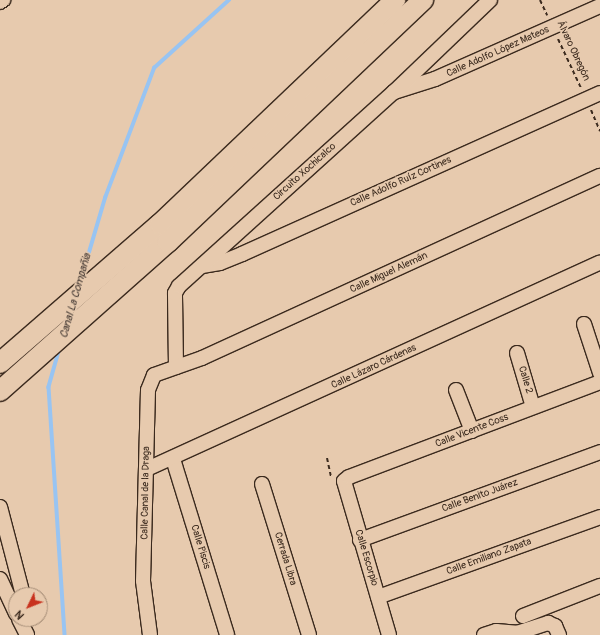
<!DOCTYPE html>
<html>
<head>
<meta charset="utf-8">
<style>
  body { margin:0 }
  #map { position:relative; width:600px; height:635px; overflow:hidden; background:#e7caae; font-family:Pangolin,sans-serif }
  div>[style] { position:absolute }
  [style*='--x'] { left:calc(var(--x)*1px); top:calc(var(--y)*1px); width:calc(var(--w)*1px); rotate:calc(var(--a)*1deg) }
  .stream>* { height:3.5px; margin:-1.75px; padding:0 1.75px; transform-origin:1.75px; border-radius:1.75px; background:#98c4f2 }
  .path>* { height:2px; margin-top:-1px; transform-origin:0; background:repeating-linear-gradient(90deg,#3b2a1e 0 4px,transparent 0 7px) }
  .roads { filter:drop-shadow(1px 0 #3b2a1e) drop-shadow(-1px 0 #3b2a1e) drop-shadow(0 1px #3b2a1e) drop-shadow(0 -1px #3b2a1e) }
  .minor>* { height:14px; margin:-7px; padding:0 7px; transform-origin:7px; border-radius:7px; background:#e7caae }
  .highway>* { height:20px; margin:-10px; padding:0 10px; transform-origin:10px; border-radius:10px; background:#e7caae }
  span { translate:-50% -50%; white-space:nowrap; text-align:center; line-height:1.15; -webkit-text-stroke:3.5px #e7caae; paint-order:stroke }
  .street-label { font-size:10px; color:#3b2a1e }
  .water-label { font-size:11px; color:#443933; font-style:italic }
  .north { position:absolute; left:8px; top:587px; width:40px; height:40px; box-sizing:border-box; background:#e7caae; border:1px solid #a28a74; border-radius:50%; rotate:227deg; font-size:11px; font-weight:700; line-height:16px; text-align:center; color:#3b2a1e }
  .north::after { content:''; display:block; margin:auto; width:14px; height:18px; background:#c8321e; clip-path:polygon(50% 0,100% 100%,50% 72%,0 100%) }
</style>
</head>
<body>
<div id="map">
  <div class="stream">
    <div style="--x:80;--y:283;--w:89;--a:-73.6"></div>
    <div style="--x:105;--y:198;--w:139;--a:-69.3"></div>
    <div style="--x:154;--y:68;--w:101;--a:-42.2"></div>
    <div style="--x:60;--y:348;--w:41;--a:105.8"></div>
    <div style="--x:49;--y:387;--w:249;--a:86.3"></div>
  </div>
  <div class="path">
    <div style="--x:540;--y:0;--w:17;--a:65"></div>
    <div style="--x:558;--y:39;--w:54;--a:64.9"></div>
    <div style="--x:591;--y:110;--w:23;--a:67"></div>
    <div style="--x:327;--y:458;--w:19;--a:78"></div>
  </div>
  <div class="roads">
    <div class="minor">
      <div style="--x:0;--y:2;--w:4;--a:-34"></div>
      <div style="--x:394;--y:92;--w:43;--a:-17.6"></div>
      <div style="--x:435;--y:79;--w:180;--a:-23.9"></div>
      <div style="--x:202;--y:266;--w:18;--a:-9"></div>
      <div style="--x:220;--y:263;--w:24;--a:-22"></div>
      <div style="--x:242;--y:254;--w:393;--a:-24.2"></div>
      <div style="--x:584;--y:324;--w:52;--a:71.9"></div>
      <div style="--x:517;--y:353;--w:56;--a:73.5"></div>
      <div style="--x:176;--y:367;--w:74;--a:-90.8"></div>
      <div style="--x:175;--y:293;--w:8;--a:-60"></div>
      <div style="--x:179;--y:286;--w:290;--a:-42.1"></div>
      <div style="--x:394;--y:92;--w:133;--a:-43.8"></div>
      <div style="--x:456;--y:390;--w:44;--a:68.7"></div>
      <div style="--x:173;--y:459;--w:184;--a:72.9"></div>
      <div style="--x:147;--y:469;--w:498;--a:-24.5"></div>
      <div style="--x:262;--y:484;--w:158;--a:72.7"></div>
      <div style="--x:0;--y:507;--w:91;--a:75.4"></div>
      <div style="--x:360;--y:540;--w:256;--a:-20.1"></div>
      <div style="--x:0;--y:579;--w:38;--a:65"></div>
      <div style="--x:378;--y:597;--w:236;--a:-19.8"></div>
      <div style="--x:523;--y:616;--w:83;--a:-21.3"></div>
      <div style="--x:19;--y:619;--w:18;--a:63"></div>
      <div style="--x:150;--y:635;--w:54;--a:-97.4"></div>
      <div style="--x:143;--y:581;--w:191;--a:-88.5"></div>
      <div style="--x:148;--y:390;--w:16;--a:-68"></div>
      <div style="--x:154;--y:375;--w:51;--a:-19.5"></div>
      <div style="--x:202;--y:358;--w:438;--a:-24.6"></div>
      <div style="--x:389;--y:635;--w:160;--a:-106.3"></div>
      <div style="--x:344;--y:481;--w:6;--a:-39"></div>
      <div style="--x:349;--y:477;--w:268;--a:-20.7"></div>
      <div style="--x:484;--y:635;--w:13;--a:-18"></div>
      <div style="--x:496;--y:631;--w:21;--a:5"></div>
      <div style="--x:517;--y:633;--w:33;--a:-18"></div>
      <div style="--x:548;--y:623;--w:8;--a:23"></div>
      <div style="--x:555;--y:626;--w:10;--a:66"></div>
    </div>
    <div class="highway">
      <div style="--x:0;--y:363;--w:212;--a:-41"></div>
      <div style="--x:160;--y:224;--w:325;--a:-43.6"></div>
      <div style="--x:0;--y:391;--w:225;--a:-41.6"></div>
      <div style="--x:168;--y:242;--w:352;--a:-43.5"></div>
    </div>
  </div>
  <div class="street-label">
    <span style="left:573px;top:51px;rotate:65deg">Álvaro Obregón</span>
    <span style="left:498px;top:52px;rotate:-24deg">Calle Adolfo López Mateos</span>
    <span style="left:305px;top:172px;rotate:-42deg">Circuito Xochicalco</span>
    <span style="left:401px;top:182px;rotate:-24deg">Calle Adolfo Ruíz Cortines</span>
    <span style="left:389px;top:273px;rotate:-25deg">Calle Miguel Alemán</span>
    <span style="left:374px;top:367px;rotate:-25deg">Calle Lázaro Cárdenas</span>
    <span style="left:525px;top:380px;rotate:73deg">Calle 2</span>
    <span style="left:472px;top:431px;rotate:-21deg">Calle Vicente Coss</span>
    <span style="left:146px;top:493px;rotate:-89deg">Calle Canal de la Draga</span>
    <span style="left:480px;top:496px;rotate:-20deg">Calle Benito Juárez</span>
    <span style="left:200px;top:547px;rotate:73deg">Calle Piscis</span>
    <span style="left:489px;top:557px;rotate:-20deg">Calle Emiliano Zapata</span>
    <span style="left:366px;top:558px;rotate:73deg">Calle Escorpio</span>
    <span style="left:285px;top:559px;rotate:73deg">Cerrada Libra</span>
  </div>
  <div class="water-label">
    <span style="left:76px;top:296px;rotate:-74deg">Canal La Compañia</span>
  </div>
  <div class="north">N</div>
</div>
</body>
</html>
